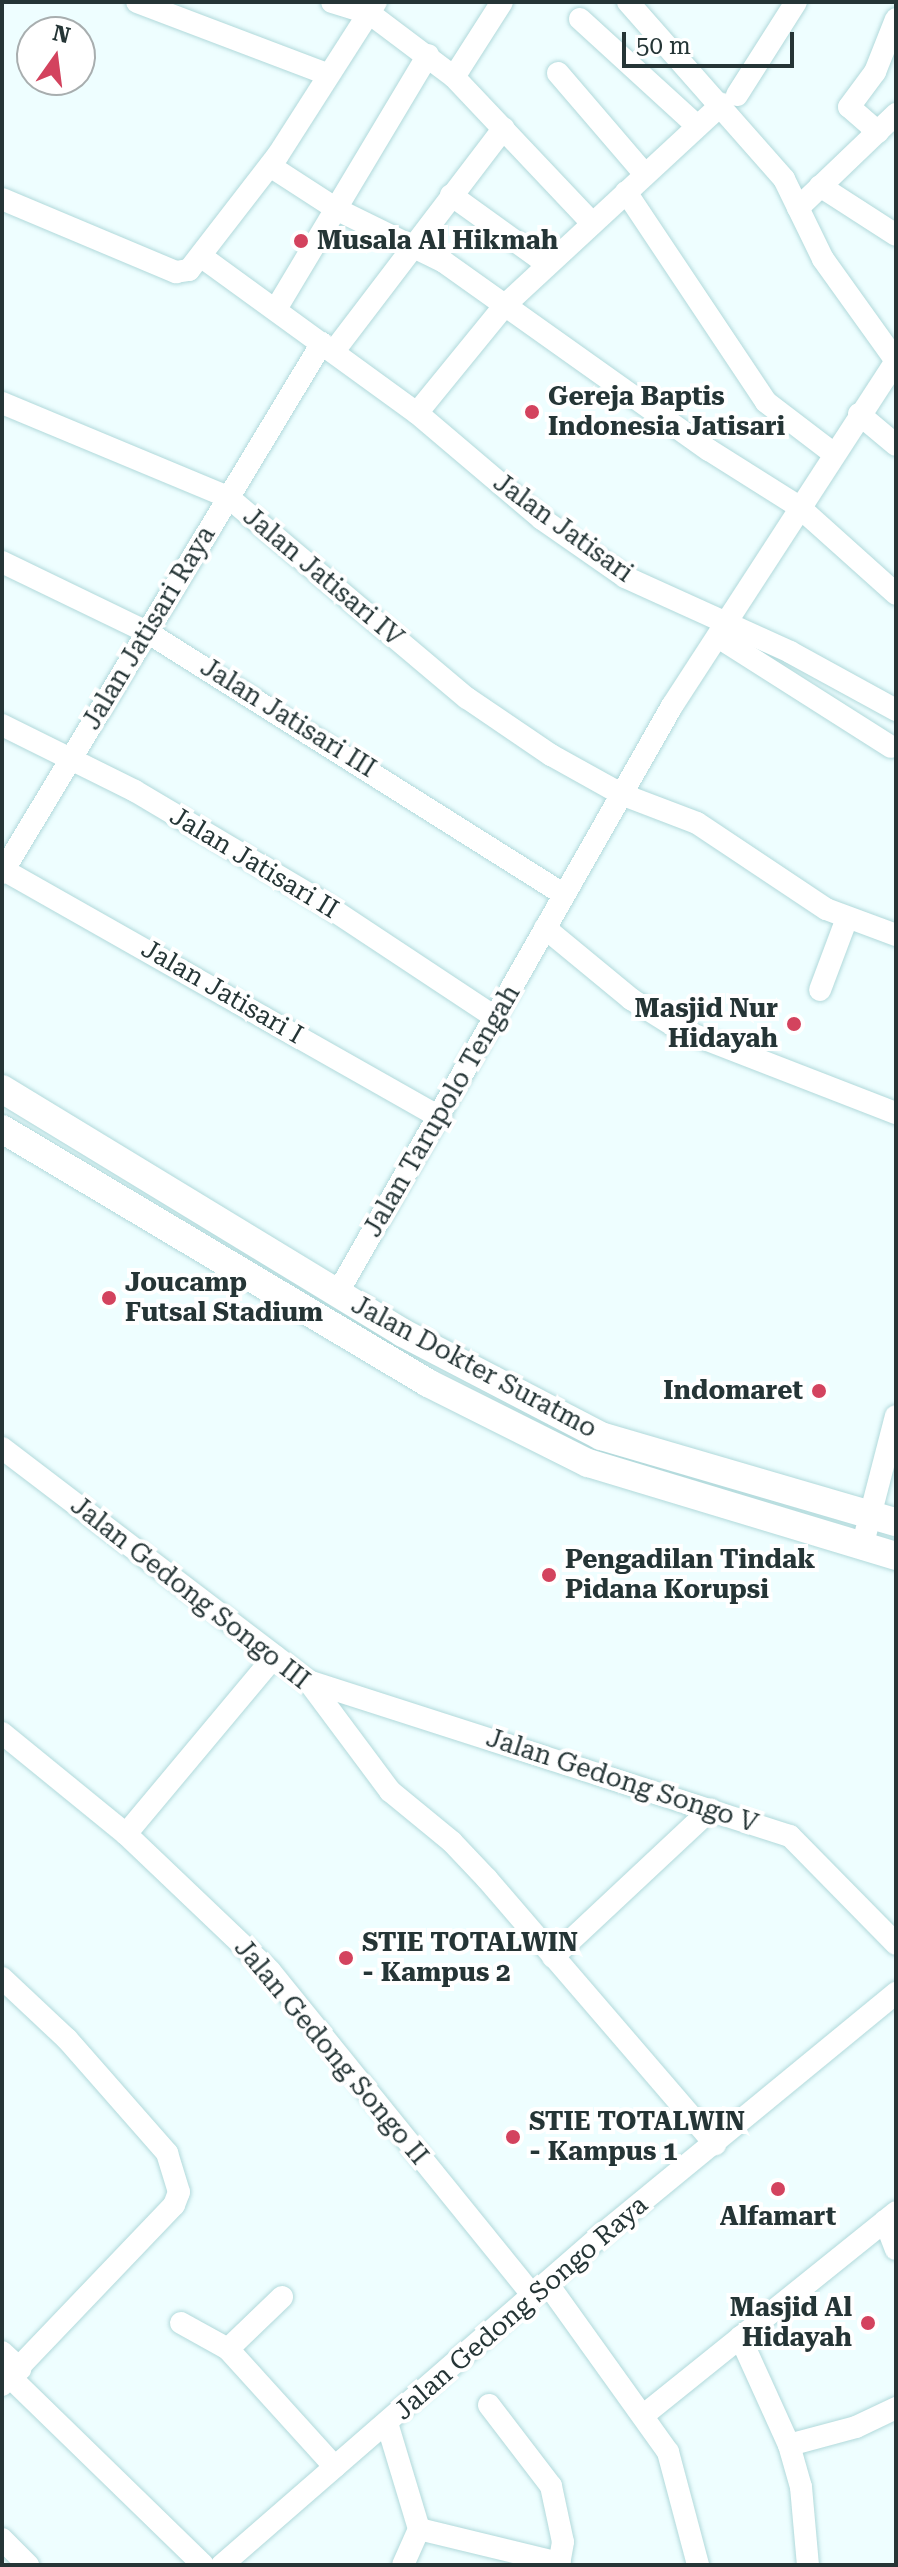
<!DOCTYPE html>
<style>
body{margin:0}
#map{position:relative;width:898px;height:2567px;overflow:hidden;background:#eefeff;font-family:"Roboto Serif",serif}
div>[style]{position:absolute}
[style*='--x']{left:calc(var(--x)*1px);top:calc(var(--y)*1px);width:calc(var(--w)*1px);rotate:calc(var(--a)*1deg)}
.roads{filter:drop-shadow(0 0 2px #b1d9db) drop-shadow(0 0 2px #b1d9db)}
.minor>*{height:22px;margin:-11px;padding:0 11px;transform-origin:11px;border-radius:11px;background:#fff}
.tertiary>*{height:28px;margin:-14px;padding:0 14px;transform-origin:14px;border-radius:14px;background:#fff}
.dots>*{width:22px;height:22px;translate:-50% -50%;box-sizing:border-box;border:4px solid #fff;border-radius:50%}
span{translate:-50% -50%;white-space:nowrap;text-align:center;line-height:1.15;-webkit-text-stroke:8px #fff;paint-order:stroke}
.poi-label{font-size:26px;color:#253536;font-weight:700}
.left{translate:0 -50%;text-align:left}
.right{translate:-100% -50%;text-align:right}
.street-label{font-size:26px;color:#253536}
.frame{position:absolute;inset:0;border:4px solid #253536;pointer-events:none}
.north{position:absolute;left:16px;top:16px;width:80px;height:80px;box-sizing:border-box;background:#fff;border:2px solid #a8aeaf;border-radius:50%;rotate:14deg;font-size:22px;font-weight:700;line-height:32px;text-align:center;color:#253536}
.north::after{content:'';display:block;margin:auto;width:28px;height:36px;background:#d3435e;clip-path:polygon(50% 0,100% 100%,50% 72%,0 100%)}
.scale{position:absolute;left:622px;top:32px;width:172px;height:36px;box-sizing:border-box;border:4px solid #253536;border-top:0;padding-left:10px;font-size:24px;line-height:28px;white-space:nowrap;color:#253536;-webkit-text-stroke:6px #fff;paint-order:stroke}
</style>
<div id="map">
<div class="roads">
<div class="minor">
<i style="--x:137;--y:2;--w:203;--a:20.8"></i>
<i style="--x:332;--y:2;--w:39;--a:17"></i>
<i style="--x:369;--y:13;--w:106;--a:37"></i>
<i style="--x:454;--y:77;--w:199;--a:46.6"></i>
<i style="--x:628;--y:2;--w:236;--a:48.6"></i>
<i style="--x:784;--y:179;--w:89;--a:64"></i>
<i style="--x:823;--y:259;--w:125;--a:54.4"></i>
<i style="--x:580;--y:19;--w:157;--a:42.4"></i>
<i style="--x:558;--y:73;--w:130;--a:49.4"></i>
<i style="--x:454;--y:77;--w:89;--a:-57.4"></i>
<i style="--x:737;--y:95;--w:110;--a:-57.6"></i>
<i style="--x:878;--y:132;--w:38;--a:-139"></i>
<i style="--x:849;--y:107;--w:44;--a:-53.4"></i>
<i style="--x:875;--y:72;--w:57;--a:-68.4"></i>
<i style="--x:270;--y:166;--w:81;--a:32.9"></i>
<i style="--x:338;--y:210;--w:118;--a:26.1"></i>
<i style="--x:444;--y:262;--w:325;--a:35.4"></i>
<i style="--x:709;--y:450;--w:105;--a:32.2"></i>
<i style="--x:798;--y:506;--w:132;--a:41.9"></i>
<i style="--x:820;--y:186;--w:90;--a:32.8"></i>
<i style="--x:626;--y:192;--w:252;--a:56.3"></i>
<i style="--x:766;--y:402;--w:84;--a:37.3"></i>
<i style="--x:451;--y:195;--w:118;--a:35.7"></i>
<i style="--x:2;--y:199;--w:189;--a:22.8"></i>
<i style="--x:176;--y:272;--w:13;--a:-9"></i>
<i style="--x:189;--y:270;--w:145;--a:-52.3"></i>
<i style="--x:278;--y:155;--w:182;--a:-57.4"></i>
<i style="--x:798;--y:208;--w:136;--a:-43.8"></i>
<i style="--x:202;--y:257;--w:266;--a:36"></i>
<i style="--x:417;--y:413;--w:164;--a:40.3"></i>
<i style="--x:542;--y:519;--w:101;--a:34.9"></i>
<i style="--x:625;--y:577;--w:181;--a:24.4"></i>
<i style="--x:790;--y:652;--w:121;--a:28.7"></i>
<i style="--x:276;--y:309;--w:296;--a:-59.1"></i>
<i style="--x:334;--y:351;--w:280;--a:-52.7"></i>
<i style="--x:2;--y:403;--w:245;--a:22.6"></i>
<i style="--x:228;--y:497;--w:312;--a:40.1"></i>
<i style="--x:467;--y:698;--w:102;--a:34.2"></i>
<i style="--x:551;--y:755;--w:80;--a:29.1"></i>
<i style="--x:621;--y:794;--w:81;--a:20.9"></i>
<i style="--x:697;--y:823;--w:155;--a:33.7"></i>
<i style="--x:826;--y:909;--w:75;--a:20.4"></i>
<i style="--x:417;--y:413;--w:139;--a:-50.8"></i>
<i style="--x:505;--y:305;--w:296;--a:-42.8"></i>
<i style="--x:859;--y:414;--w:48;--a:40"></i>
<i style="--x:2;--y:562;--w:161;--a:25.8"></i>
<i style="--x:147;--y:632;--w:492;--a:32.2"></i>
<i style="--x:718;--y:637;--w:205;--a:32.4"></i>
<i style="--x:2;--y:725;--w:148;--a:26.4"></i>
<i style="--x:135;--y:791;--w:206;--a:30.7"></i>
<i style="--x:312;--y:896;--w:221;--a:33.5"></i>
<i style="--x:2;--y:869;--w:505;--a:29.56"></i>
<i style="--x:2;--y:873;--w:619;--a:-58.88"></i>
<i style="--x:545;--y:928;--w:112;--a:39.5"></i>
<i style="--x:631;--y:999;--w:57;--a:32"></i>
<i style="--x:679;--y:1029;--w:233;--a:21.2"></i>
<i style="--x:820;--y:990;--w:77;--a:-69.4"></i>
<i style="--x:337;--y:1294;--w:677;--a:-60.33"></i>
<i style="--x:672;--y:706;--w:411;--a:-57"></i>
<i style="--x:2;--y:1448;--w:385;--a:37.3"></i>
<i style="--x:308;--y:1681;--w:137;--a:53.3"></i>
<i style="--x:390;--y:1791;--w:80;--a:39.4"></i>
<i style="--x:452;--y:1842;--w:51;--a:46.6"></i>
<i style="--x:487;--y:1879;--w:350;--a:49.3"></i>
<i style="--x:862;--y:1547;--w:135;--a:-75.5"></i>
<i style="--x:308;--y:1681;--w:506;--a:17.83"></i>
<i style="--x:790;--y:1836;--w:151;--a:45.5"></i>
<i style="--x:2;--y:1733;--w:160;--a:39.2"></i>
<i style="--x:126;--y:1834;--w:199;--a:43.6"></i>
<i style="--x:270;--y:1971;--w:417;--a:51"></i>
<i style="--x:126;--y:1834;--w:232;--a:-50.1"></i>
<i style="--x:553;--y:1957;--w:216;--a:-43.1"></i>
<i style="--x:2;--y:1978;--w:89;--a:43.2"></i>
<i style="--x:67;--y:2039;--w:152;--a:48.7"></i>
<i style="--x:167;--y:2153;--w:41;--a:72.9"></i>
<i style="--x:179;--y:2192;--w:14;--a:111"></i>
<i style="--x:174;--y:2205;--w:249;--a:133.7"></i>
<i style="--x:885;--y:2221;--w:30;--a:69"></i>
<i style="--x:547;--y:2283;--w:208;--a:54.4"></i>
<i style="--x:668;--y:2452;--w:117;--a:75.1"></i>
<i style="--x:181;--y:2323;--w:54;--a:29"></i>
<i style="--x:228;--y:2349;--w:159;--a:47.8"></i>
<i style="--x:740;--y:2337;--w:119;--a:65.6"></i>
<i style="--x:789;--y:2445;--w:44;--a:74.1"></i>
<i style="--x:801;--y:2487;--w:78;--a:84.9"></i>
<i style="--x:228;--y:2349;--w:75;--a:-43.9"></i>
<i style="--x:2;--y:2352;--w:25;--a:43"></i>
<i style="--x:10;--y:2377;--w:269;--a:44.2"></i>
<i style="--x:489;--y:2405;--w:102;--a:52.6"></i>
<i style="--x:551;--y:2486;--w:57;--a:77.9"></i>
<i style="--x:563;--y:2542;--w:23;--a:100"></i>
<i style="--x:645;--y:2414;--w:322;--a:-38.8"></i>
<i style="--x:387;--y:2423;--w:111;--a:73.2"></i>
<i style="--x:419;--y:2529;--w:145;--a:13.6"></i>
<i style="--x:789;--y:2445;--w:69;--a:-15"></i>
<i style="--x:856;--y:2427;--w:44;--a:-25.4"></i>
<i style="--x:2;--y:2539;--w:37;--a:45"></i>
<i style="--x:222;--y:2565;--w:508;--a:-41.01"></i>
<i style="--x:605;--y:2232;--w:377;--a:-39.4"></i>
<i style="--x:403;--y:2565;--w:39;--a:-66"></i>
</div>
<div class="tertiary">
<i style="--x:2;--y:1089;--w:469;--a:31.3"></i>
<i style="--x:403;--y:1333;--w:223;--a:27.5"></i>
<i style="--x:601;--y:1436;--w:307;--a:16.3"></i>
<i style="--x:2;--y:1129;--w:496;--a:30.8"></i>
<i style="--x:428;--y:1383;--w:179;--a:26.6"></i>
<i style="--x:588;--y:1463;--w:322;--a:16.8"></i>
</div>
</div>
<div class="dots">
<i style="left:301px;top:241px;background:#d3435e"></i>
<i style="left:532px;top:412px;background:#d3435e"></i>
<i style="left:794px;top:1024px;background:#d3435e"></i>
<i style="left:109px;top:1298px;background:#d3435e"></i>
<i style="left:819px;top:1391px;background:#d3435e"></i>
<i style="left:549px;top:1575px;background:#d3435e"></i>
<i style="left:346px;top:1958px;background:#d3435e"></i>
<i style="left:513px;top:2137px;background:#d3435e"></i>
<i style="left:778px;top:2189px;background:#d3435e"></i>
<i style="left:868px;top:2323px;background:#d3435e"></i>
</div>
<div class="poi-label">
<span class="left" style="left:317px;top:241px">Musala Al Hikmah</span>
<span class="left" style="left:548px;top:412px">Gereja Baptis<br>Indonesia Jatisari</span>
<span class="right" style="left:778px;top:1024px">Masjid Nur<br>Hidayah</span>
<span class="left" style="left:125px;top:1298px">Joucamp<br>Futsal Stadium</span>
<span class="right" style="left:803px;top:1391px">Indomaret</span>
<span class="left" style="left:565px;top:1575px">Pengadilan Tindak<br>Pidana Korupsi</span>
<span class="left" style="left:362px;top:1958px">STIE TOTALWIN<br>- Kampus 2</span>
<span class="left" style="left:529px;top:2137px">STIE TOTALWIN<br>- Kampus 1</span>
<span style="left:778px;top:2217px">Alfamart</span>
<span class="right" style="left:852px;top:2323px">Masjid Al<br>Hidayah</span>
</div>
<div class="street-label">
<span style="left:563px;top:528px;rotate:36deg">Jalan Jatisari</span>
<span style="left:323px;top:577px;rotate:40deg">Jalan Jatisari IV</span>
<span style="left:149px;top:628px;rotate:-59deg">Jalan Jatisari Raya</span>
<span style="left:288px;top:718px;rotate:32deg">Jalan Jatisari III</span>
<span style="left:254px;top:863px;rotate:31deg">Jalan Jatisari II</span>
<span style="left:222px;top:992px;rotate:30deg">Jalan Jatisari I</span>
<span style="left:442px;top:1111px;rotate:-60deg">Jalan Tarupolo Tengah</span>
<span style="left:474px;top:1367px;rotate:28deg">Jalan Dokter Suratmo</span>
<span style="left:190px;top:1593px;rotate:38deg">Jalan Gedong Songo III</span>
<span style="left:622px;top:1781px;rotate:18deg">Jalan Gedong Songo V</span>
<span style="left:331px;top:2052px;rotate:50deg">Jalan Gedong Songo II</span>
<span style="left:521px;top:2308px;rotate:-41deg">Jalan Gedong Songo Raya</span>
</div>
<div class="frame"></div>
<div class="north">N</div>
<div class="scale">50 m</div>
</div>
